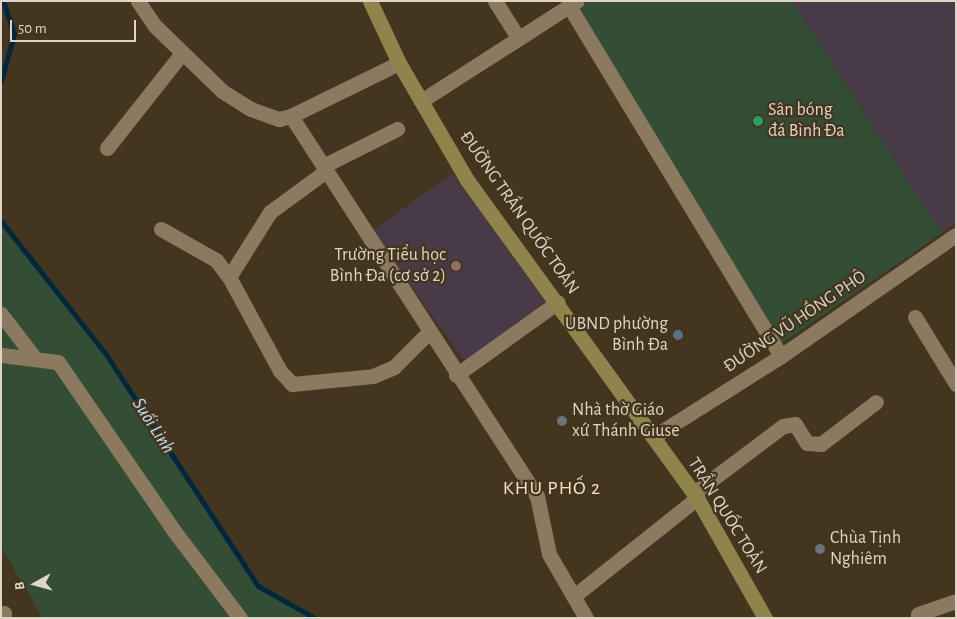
<!DOCTYPE html>
<meta charset="utf-8">
<style>
body{margin:0}
#map{position:relative;width:957px;height:619px;overflow:hidden;background:#44351e;font-family:"Alegreya Sans",sans-serif}
div>[style]{position:absolute}
[style*='--x']{left:calc(var(--x)*1px);top:calc(var(--y)*1px);width:calc(var(--w)*1px);rotate:calc(var(--a)*1deg)}
.education>*{inset:0;background:#493a47;transform-origin:0 0}
.green>*{inset:0;background:#344e35}
.stream>*{height:5px;margin:-2.5px;padding:0 2.5px;transform-origin:2.5px;border-radius:2.5px;background:#00283d}
.minor>*{height:15px;margin:-7.5px;padding:0 7.5px;transform-origin:7.5px;border-radius:7.5px;background:#8b7960}
.major>*{height:15px;margin:-7.5px;padding:0 7.5px;transform-origin:7.5px;border-radius:7.5px;background:#90844d}
.dots>*{width:14px;height:14px;translate:-50% -50%;box-sizing:border-box;border:2px solid #44351e;border-radius:50%}
span{translate:-50% -50%;white-space:nowrap;text-align:center;line-height:1.15;-webkit-text-stroke:4.5px #44351e;paint-order:stroke}
.poi-label{font-size:18px;color:#ded5c7}
.left{translate:0 -50%;text-align:left}
.right{translate:-100% -50%;text-align:right}
.street-label{font-size:18px;color:#ded5c7}
.water-label{font-size:19px;color:#c4e1f5;font-style:italic}
.quarter-label{font-size:20px;color:#f4e0c5;letter-spacing:1px}
.frame{position:absolute;inset:0;border:2px solid #ded5c7;pointer-events:none}
.north{position:absolute;left:10px;top:559px;width:50px;height:50px;-webkit-text-stroke:4px #44351e;paint-order:stroke;rotate:263deg;font-size:14px;font-weight:700;line-height:20px;text-align:center;color:#ded5c7}
.north::after{content:'';display:block;margin:auto;width:18px;height:22px;background:#ded5c7;clip-path:polygon(50% 0,100% 100%,50% 72%,0 100%)}
.scale{position:absolute;left:10px;top:20px;width:126px;height:22px;box-sizing:border-box;border:2px solid #ded5c7;border-top:0;padding-left:6px;font-size:15px;line-height:18px;white-space:nowrap;color:#ded5c7;-webkit-text-stroke:4px #44351e;paint-order:stroke}
</style>
<div id="map">
<div class="education">
<i style="clip-path:polygon(792px 1px,956px 1px,956px 223px,942px 233px)"></i>
<i style="left:452px;top:173px;width:160px;height:100px;rotate:54deg"></i>
</div>
<div class="green">
<i style="clip-path:polygon(590px 1px,792px 1px,942px 233px,782px 343px,577px 9px)"></i>
<i style="clip-path:polygon(1px 221px,105px 353px,258px 586px,315px 618px,43px 618px,1px 547px)"></i>
</div>
<div class="stream">
<i style="--x:1;--y:81;--w:49;--a:-74.5"></i>
<i style="--x:14;--y:34;--w:35;--a:-108"></i>
<i style="--x:1;--y:221;--w:168;--a:51.8"></i>
<i style="--x:105;--y:353;--w:279;--a:56.7"></i>
<i style="--x:258;--y:586;--w:65;--a:29.3"></i>
</div>
<div class="minor">
<i style="--x:138;--y:1;--w:30;--a:56"></i>
<i style="--x:155;--y:26;--w:93;--a:44.1"></i>
<i style="--x:222;--y:91;--w:34;--a:32"></i>
<i style="--x:251;--y:109;--w:30;--a:20"></i>
<i style="--x:279;--y:119;--w:12;--a:-14"></i>
<i style="--x:495;--y:1;--w:41;--a:57.8"></i>
<i style="--x:569;--y:6;--w:409;--a:58.8"></i>
<i style="--x:399;--y:63;--w:120;--a:153.9"></i>
<i style="--x:291;--y:116;--w:453;--a:57.1"></i>
<i style="--x:537;--y:496;--w:59;--a:78.3"></i>
<i style="--x:549;--y:554;--w:74;--a:60"></i>
<i style="--x:421;--y:101;--w:185;--a:-32.7"></i>
<i style="--x:107;--y:148;--w:121;--a:-51.7"></i>
<i style="--x:323;--y:166;--w:83;--a:-26.6"></i>
<i style="--x:326;--y:171;--w:69;--a:143.8"></i>
<i style="--x:270;--y:212;--w:77;--a:122.2"></i>
<i style="--x:229;--y:277;--w:107;--a:61.5"></i>
<i style="--x:280;--y:371;--w:18;--a:47"></i>
<i style="--x:292;--y:384;--w:81;--a:-5.6"></i>
<i style="--x:373;--y:376;--w:23;--a:-23"></i>
<i style="--x:394;--y:367;--w:48;--a:-45"></i>
<i style="--x:161;--y:229;--w:63;--a:29.4"></i>
<i style="--x:216;--y:260;--w:21;--a:53"></i>
<i style="--x:1;--y:314;--w:54;--a:52.5"></i>
<i style="--x:915;--y:317;--w:79;--a:58.5"></i>
<i style="--x:1;--y:355;--w:57;--a:7"></i>
<i style="--x:58;--y:362;--w:205;--a:55.5"></i>
<i style="--x:174;--y:531;--w:109;--a:52.8"></i>
<i style="--x:456;--y:375;--w:125;--a:-35.6"></i>
<i style="--x:653;--y:437;--w:151;--a:-32.3"></i>
<i style="--x:781;--y:356;--w:213;--a:-34.7"></i>
<i style="--x:694;--y:493;--w:111;--a:-37"></i>
<i style="--x:783;--y:426;--w:12;--a:-9"></i>
<i style="--x:795;--y:424;--w:22;--a:58"></i>
<i style="--x:807;--y:443;--w:14;--a:4"></i>
<i style="--x:821;--y:444;--w:69;--a:-37.4"></i>
<i style="--x:574;--y:596;--w:157;--a:-38.5"></i>
<i style="--x:4;--y:618;--w:5;--a:-90"></i>
<i style="--x:920;--y:618;--w:4;--a:-117"></i>
<i style="--x:918;--y:614;--w:40;--a:-18.9"></i>
</div>
<div class="major">
<i style="--x:370;--y:1;--w:68;--a:64.9"></i>
<i style="--x:399;--y:63;--w:135;--a:59.8"></i>
<i style="--x:467;--y:180;--w:392;--a:54.1"></i>
<i style="--x:697;--y:498;--w:138;--a:60.5"></i>
</div>
<div class="dots">
<i style="left:758px;top:121px;background:#2e9e5b"></i>
<i style="left:456px;top:266px;background:#8d6e63"></i>
<i style="left:678px;top:335px;background:#5c6f8a"></i>
<i style="left:562px;top:421px;background:#6b7280"></i>
<i style="left:820px;top:549px;background:#6b7280"></i>
</div>
<div class="poi-label">
<span class="left" style="left:768px;top:121px">Sân bóng<br>đá Bình Đa</span>
<span class="right" style="left:446px;top:266px">Trường Tiểu học<br>Bình Đa (cơ sở 2)</span>
<span class="right" style="left:668px;top:335px">UBND phường<br>Bình Đa</span>
<span class="left" style="left:572px;top:421px">Nhà thờ Giáo<br>xứ Thánh Giuse</span>
<span class="left" style="left:830px;top:549px">Chùa Tịnh<br>Nghiêm</span>
</div>
<div class="street-label">
<span style="left:519px;top:213px;rotate:55deg">ĐƯỜNG TRẦN QUỐC TOẢN</span>
<span style="left:795px;top:322px;rotate:-34deg">ĐƯỜNG VŨ HỒNG PHÔ</span>
<span style="left:727px;top:516px;rotate:58deg">TRẦN QUỐC TOẢN</span>
</div>
<div class="water-label">
<span style="left:153px;top:426px;rotate:57deg">Suối Linh</span>
</div>
<div class="quarter-label">
<span style="left:552px;top:488px">KHU PHỐ 2</span>
</div>
<div class="frame"></div>
<div class="north">B</div>
<div class="scale">50 m</div>
</div>
